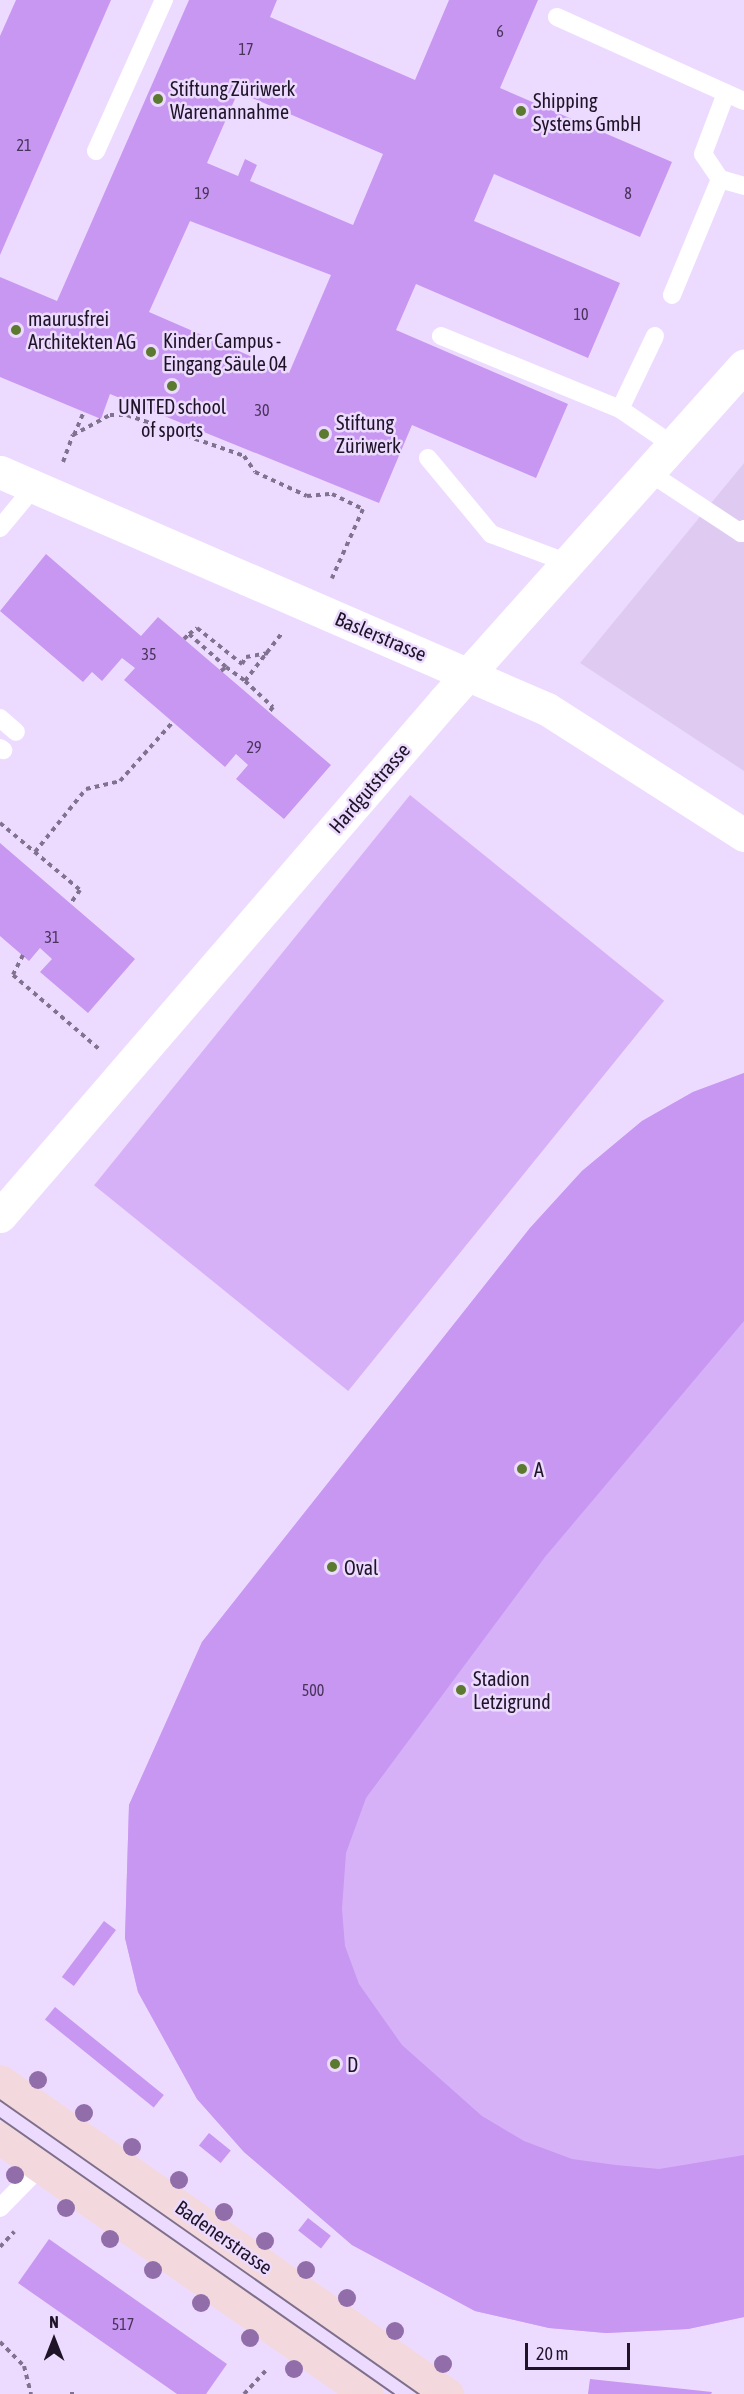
<!DOCTYPE html>
<meta charset="utf-8">
<style>
body{margin:0}
#map{position:relative;width:744px;height:2394px;overflow:hidden;background:#eddbff;font-family:"Asap Condensed",sans-serif}
div>[style]{position:absolute}
[style*='--x']{left:calc(var(--x)*1px);top:calc(var(--y)*1px);width:calc(var(--w)*1px);rotate:calc(var(--a)*1deg)}
.built>*{inset:0;background:#dfcbf2}
.green>*{inset:0;background:#d7b1f8;transform-origin:0 0}
.building>*{inset:0;background:#c897f1;transform-origin:0 0}
.path>*{height:4px;margin-top:-2px;transform-origin:0;background:repeating-linear-gradient(90deg,#81738f 0 4.5px,transparent 0 9px)}
.lane>*{height:18px;margin:-9px;padding:0 9px;transform-origin:9px;border-radius:9px;background:#fff}
.street>*{height:33px;margin:-16.5px;padding:0 16.5px;transform-origin:16.5px;border-radius:16.5px;background:#fff}
.secondary>*{height:33px;margin:-16.5px;padding:0 16.5px;transform-origin:16.5px;border-radius:16.5px;background:#f3d9de}
.tram>*{height:1.5px;margin:-0.75px;padding:0 0.75px;transform-origin:0.75px;border-radius:0.75px;background:#7e708c}
.trees>*{width:18px;height:18px;margin:-9px;border-radius:50%;background:#916ea9}
.dots>*{width:16px;height:16px;translate:-50% -50%;box-sizing:border-box;border:3px solid #eddbff;border-radius:50%}
span{translate:-50% -50%;white-space:nowrap;text-align:center;line-height:1.15;-webkit-text-stroke:5px #eddbff;paint-order:stroke}
.number-label{font-size:16px;color:#48345a}
.number-label span{-webkit-text-stroke-width:0}
.poi-label{font-size:20px;color:#1e1327}
.left{translate:0 -50%;text-align:left}
.street-label{font-size:20px;color:#1e1327}
.north{position:absolute;left:24px;top:2310px;width:60px;height:60px;-webkit-text-stroke:4px #eddbff;paint-order:stroke;rotate:0deg;font-size:16px;font-weight:700;line-height:24px;text-align:center;color:#1e1327}
.north::after{content:'';display:block;margin:auto;width:21px;height:27px;background:#1e1327;clip-path:polygon(50% 0,100% 100%,50% 72%,0 100%)}
.scale{position:absolute;left:525px;top:2343px;width:105px;height:27px;box-sizing:border-box;border:3px solid #1e1327;border-top:0;padding-left:8px;font-size:18px;line-height:21px;white-space:nowrap;color:#1e1327;-webkit-text-stroke:4px #eddbff;paint-order:stroke}
</style>
<div id="map">
<div class="built">
<i style="clip-path:polygon(744px 463px,744px 771px,580px 663px)"></i>
</div>
<div class="green">
<i style="left:410px;top:795px;width:327px;height:502px;rotate:39deg"></i>
<i style="clip-path:polygon(744px 1073px,744px 2317px,688px 2329px,606px 2333px,549px 2328px,475px 2311px,352px 2245px,244px 2152px,197px 2099px,138px 1992px,125px 1938px,129px 1805px,202px 1642px,530px 1228px,582px 1171px,642px 1121px,693px 1092px)"></i>
</div>
<div class="building">
<i style="clip-path:polygon(16px 0,111px 0,0 255px,0 36px)"></i>
<i style="clip-path:polygon(evenodd,189px 0,277px 0,270px 17px,415px 80px,449px 0,538px 0,500px 88px,672px 162px,640px 237px,494px 174px,474px 221px,620px 283px,588px 358px,416px 284px,396px 330px,568px 404px,536px 478px,412px 425px,379px 503px,110px 394px,101px 419px,0 377px,0 277px,57px 301px,189px 0,238px 92px,383px 154px,353px 225px,250px 181px,257px 165px,245px 159px,238px 176px,207px 163px,238px 92px,189px 0,190px 221px,331px 275px,289px 373px,149px 312px,190px 221px)"></i>
<i style="clip-path:polygon(46px 554px,141px 636px,158px 617px,331px 765px,284px 819px,236px 779px,248px 765px,236px 754px,225px 767px,124px 680px,135px 668px,122px 658px,102px 681px,92px 672px,83px 682px,0 611px)"></i>
<i style="clip-path:polygon(0 843px,135px 959px,88px 1013px,40px 972px,52px 959px,40px 948px,29px 961px,0 936px)"></i>
<i style="clip-path:polygon(744px 1073px,744px 1321px,545px 1557px,366px 1798px,346px 1853px,342px 1909px,345px 1946px,359px 1984px,402px 2045px,482px 2116px,524px 2141px,572px 2159px,616px 2165px,659px 2169px,744px 2155px,744px 2317px,688px 2329px,606px 2333px,549px 2328px,475px 2311px,352px 2245px,244px 2152px,197px 2099px,138px 1992px,125px 1938px,129px 1805px,202px 1642px,530px 1228px,582px 1171px,642px 1121px,693px 1092px)"></i>
<i style="left:104px;top:1921px;width:15px;height:70px;rotate:37deg"></i>
<i style="left:55px;top:2007px;width:140px;height:16px;rotate:39deg"></i>
<i style="left:209px;top:2133px;width:28px;height:16px;rotate:39deg"></i>
<i style="left:308px;top:2218px;width:29px;height:16px;rotate:38deg"></i>
<i style="clip-path:polygon(49px 2239px,227px 2364px,206px 2394px,177px 2394px,18px 2283px)"></i>
<i style="clip-path:polygon(590px 2379px,712px 2392px,711px 2394px,588px 2394px)"></i>
</div>
<div class="path">
<i style="--x:74;--y:435;--w:25;--a:-67"></i>
<i style="--x:63;--y:462;--w:29;--a:-70"></i>
<i style="--x:73;--y:435;--w:42;--a:-28.4"></i>
<i style="--x:110;--y:415;--w:17;--a:0"></i>
<i style="--x:127;--y:415;--w:124;--a:19.3"></i>
<i style="--x:244;--y:456;--w:19;--a:55"></i>
<i style="--x:255;--y:472;--w:57;--a:24.8"></i>
<i style="--x:307;--y:496;--w:25;--a:-5"></i>
<i style="--x:332;--y:494;--w:34;--a:26"></i>
<i style="--x:363;--y:509;--w:76;--a:114.2"></i>
<i style="--x:184;--y:639;--w:7;--a:-45"></i>
<i style="--x:226;--y:667;--w:50;--a:-138.3"></i>
<i style="--x:189;--y:634;--w:10;--a:-37"></i>
<i style="--x:197;--y:628;--w:58;--a:38.7"></i>
<i style="--x:242;--y:664;--w:8;--a:-60"></i>
<i style="--x:246;--y:657;--w:23;--a:-10"></i>
<i style="--x:221;--y:671;--w:6;--a:-39"></i>
<i style="--x:226;--y:667;--w:24;--a:36"></i>
<i style="--x:245;--y:681;--w:61;--a:-52.4"></i>
<i style="--x:245;--y:681;--w:38;--a:43"></i>
<i style="--x:273;--y:707;--w:6;--a:129"></i>
<i style="--x:0;--y:823;--w:104;--a:39.9"></i>
<i style="--x:80;--y:890;--w:16;--a:125"></i>
<i style="--x:35;--y:852;--w:81;--a:-51"></i>
<i style="--x:86;--y:789;--w:35;--a:-13"></i>
<i style="--x:120;--y:781;--w:79;--a:-48.1"></i>
<i style="--x:23;--y:955;--w:22;--a:117"></i>
<i style="--x:13;--y:975;--w:113;--a:40.7"></i>
<i style="--x:0;--y:2247;--w:21;--a:-47"></i>
<i style="--x:0;--y:2342;--w:34;--a:45"></i>
<i style="--x:24;--y:2366;--w:29;--a:76"></i>
<i style="--x:70;--y:2394;--w:9;--a:0"></i>
<i style="--x:244;--y:2394;--w:33;--a:-47"></i>
</div>
<div class="lane">
<i style="--x:557;--y:17;--w:205;--a:24.2"></i>
<i style="--x:96;--y:151;--w:166;--a:-65.8"></i>
<i style="--x:720;--y:179;--w:30;--a:-124"></i>
<i style="--x:703;--y:154;--w:65;--a:-69.3"></i>
<i style="--x:672;--y:295;--w:126;--a:-67.5"></i>
<i style="--x:720;--y:179;--w:25;--a:16"></i>
<i style="--x:441;--y:336;--w:193;--a:22.2"></i>
<i style="--x:655;--y:336;--w:81;--a:115.6"></i>
<i style="--x:620;--y:409;--w:65;--a:34.4"></i>
<i style="--x:428;--y:458;--w:99;--a:50.3"></i>
<i style="--x:491;--y:534;--w:85;--a:20.6"></i>
<i style="--x:650;--y:473;--w:109;--a:33.4"></i>
<i style="--x:741;--y:533;--w:5;--a:-53"></i>
<i style="--x:0;--y:528;--w:53;--a:-50.3"></i>
<i style="--x:0;--y:718;--w:21;--a:41"></i>
<i style="--x:0;--y:748;--w:4;--a:34"></i>
<i style="--x:0;--y:2208;--w:57;--a:-45.7"></i>
</div>
<div class="street">
<i style="--x:0;--y:472;--w:596;--a:23.43"></i>
<i style="--x:547;--y:709;--w:234;--a:32.6"></i>
<i style="--x:0;--y:1216;--w:680;--a:-49.23"></i>
<i style="--x:444;--y:701;--w:450;--a:-48.2"></i>
</div>
<div class="secondary">
<i style="--x:0;--y:2081;--w:546;--a:35"></i>
<i style="--x:0;--y:2138;--w:447;--a:34.9"></i>
</div>
<div class="tram">
<i style="--x:0;--y:2100;--w:512;--a:35.06"></i>
<i style="--x:0;--y:2118;--w:481;--a:35"></i>
</div>
<div class="trees">
<i style="left:38px;top:2080px"></i>
<i style="left:84px;top:2113px"></i>
<i style="left:132px;top:2147px"></i>
<i style="left:15px;top:2175px"></i>
<i style="left:179px;top:2180px"></i>
<i style="left:66px;top:2208px"></i>
<i style="left:224px;top:2212px"></i>
<i style="left:110px;top:2239px"></i>
<i style="left:265px;top:2241px"></i>
<i style="left:153px;top:2270px"></i>
<i style="left:306px;top:2270px"></i>
<i style="left:347px;top:2298px"></i>
<i style="left:201px;top:2303px"></i>
<i style="left:395px;top:2331px"></i>
<i style="left:250px;top:2338px"></i>
<i style="left:443px;top:2364px"></i>
<i style="left:294px;top:2369px"></i>
</div>
<div class="dots">
<i style="left:158px;top:99px;background:#5b792f"></i>
<i style="left:521px;top:111px;background:#5b792f"></i>
<i style="left:16px;top:330px;background:#5b792f"></i>
<i style="left:151px;top:352px;background:#5b792f"></i>
<i style="left:172px;top:386px;background:#5b792f"></i>
<i style="left:324px;top:434px;background:#5b792f"></i>
<i style="left:522px;top:1469px;background:#5b792f"></i>
<i style="left:332px;top:1567px;background:#5b792f"></i>
<i style="left:461px;top:1690px;background:#5b792f"></i>
<i style="left:335px;top:2064px;background:#5b792f"></i>
</div>
<div class="number-label">
<span style="left:500px;top:31px">6</span>
<span style="left:246px;top:49px">17</span>
<span style="left:24px;top:145px">21</span>
<span style="left:202px;top:193px">19</span>
<span style="left:628px;top:193px">8</span>
<span style="left:581px;top:314px">10</span>
<span style="left:262px;top:410px">30</span>
<span style="left:149px;top:654px">35</span>
<span style="left:254px;top:747px">29</span>
<span style="left:52px;top:937px">31</span>
<span style="left:313px;top:1690px">500</span>
<span style="left:123px;top:2324px">517</span>
</div>
<div class="poi-label">
<span class="left" style="left:170px;top:100px">Stiftung Züriwerk<br>Warenannahme</span>
<span class="left" style="left:533px;top:112px">Shipping<br>Systems GmbH</span>
<span class="left" style="left:28px;top:330px">maurusfrei<br>Architekten AG</span>
<span class="left" style="left:163px;top:352px">Kinder Campus -<br>Eingang Säule 04</span>
<span style="left:172px;top:418px">UNITED school<br>of sports</span>
<span class="left" style="left:336px;top:434px">Stiftung<br>Züriwerk</span>
<span class="left" style="left:534px;top:1469px">A</span>
<span class="left" style="left:344px;top:1567px">Oval</span>
<span class="left" style="left:473px;top:1690px">Stadion<br>Letzigrund</span>
<span class="left" style="left:347px;top:2064px">D</span>
</div>
<div class="street-label">
<span style="left:381px;top:636px;rotate:23deg">Baslerstrasse</span>
<span style="left:369px;top:788px;rotate:-49deg">Hardgutstrasse</span>
<span style="left:224px;top:2237px;rotate:35deg">Badenerstrasse</span>
</div>
<div class="north">N</div>
<div class="scale">20 m</div>
</div>
